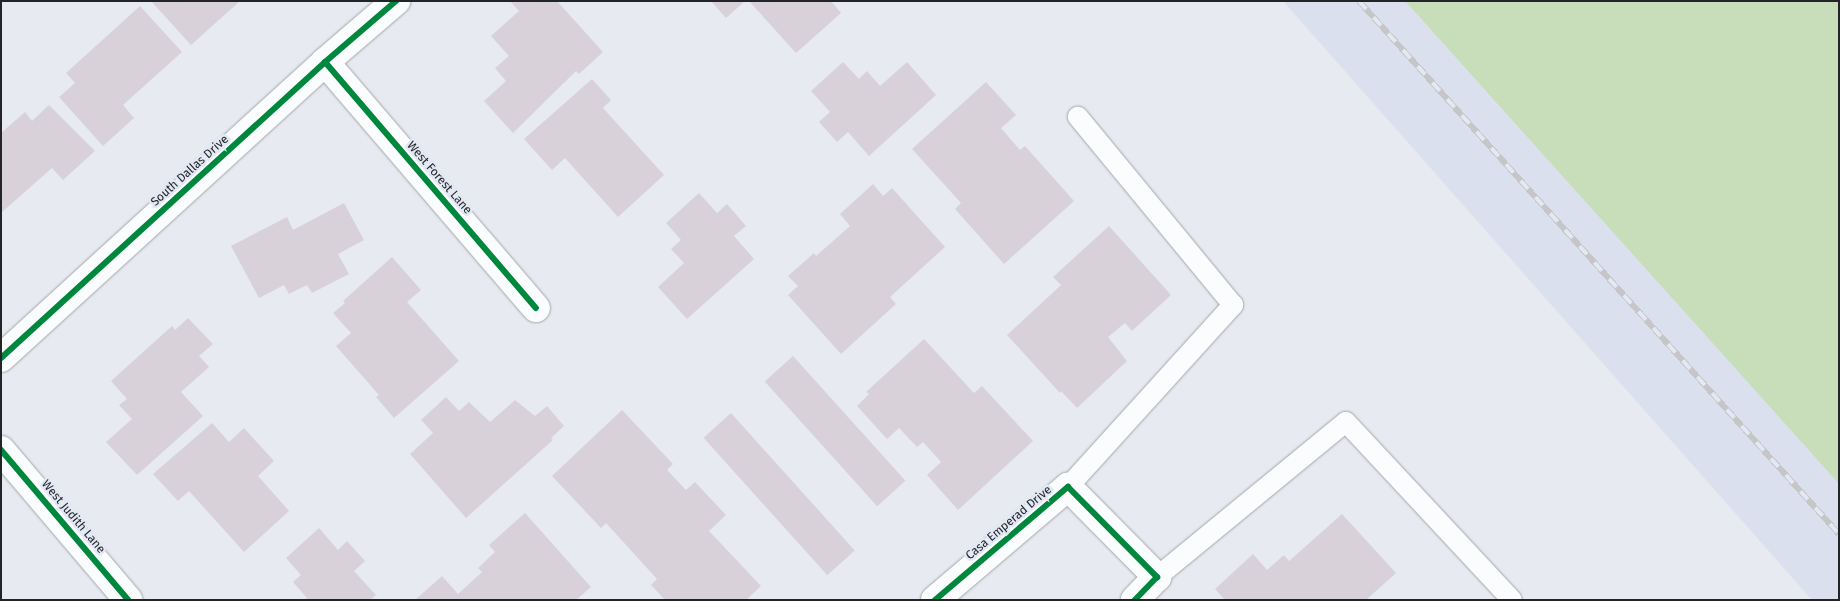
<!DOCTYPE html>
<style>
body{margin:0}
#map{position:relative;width:1840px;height:601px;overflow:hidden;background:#e7eaf0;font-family:"Fira Sans",sans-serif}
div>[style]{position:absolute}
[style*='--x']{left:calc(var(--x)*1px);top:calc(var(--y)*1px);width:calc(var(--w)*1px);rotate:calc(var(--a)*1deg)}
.built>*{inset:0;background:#dae0ed}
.green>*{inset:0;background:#c8debb}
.building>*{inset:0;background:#d9d1da;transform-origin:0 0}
.roads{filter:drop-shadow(0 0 1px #a4a7ab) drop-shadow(0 0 1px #a4a7ab)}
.service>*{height:20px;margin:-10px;padding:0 10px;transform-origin:10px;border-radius:10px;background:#fbfcfd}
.minor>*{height:28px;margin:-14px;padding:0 14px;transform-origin:14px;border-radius:14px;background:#fbfcfd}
.rail>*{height:5.5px;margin-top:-2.75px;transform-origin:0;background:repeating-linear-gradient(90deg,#e3e9f4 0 11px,#c6c6c8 0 22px);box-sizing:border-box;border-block:1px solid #c6c6c8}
.cycleway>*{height:6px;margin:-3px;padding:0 3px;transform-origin:3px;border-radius:3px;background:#00873e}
span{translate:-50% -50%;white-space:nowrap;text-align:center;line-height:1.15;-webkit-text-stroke:5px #e3e9f4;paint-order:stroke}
.street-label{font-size:12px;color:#222428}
.frame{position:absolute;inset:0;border:2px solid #222428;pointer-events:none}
</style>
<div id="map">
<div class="built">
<i style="clip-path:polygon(1283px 1px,1405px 1px,1839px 484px,1839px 600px,1812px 600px)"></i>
</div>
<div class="green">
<i style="clip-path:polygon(1405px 1px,1839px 1px,1839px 484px)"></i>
</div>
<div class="building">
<i style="clip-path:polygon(151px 1px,240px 1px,191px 45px)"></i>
<i style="clip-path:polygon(510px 1px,557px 1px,603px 52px,579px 74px,576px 71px,513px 133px,484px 101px,506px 81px,495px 68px,509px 56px,491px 36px,519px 11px)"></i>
<i style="clip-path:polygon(711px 1px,745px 1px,726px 18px)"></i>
<i style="clip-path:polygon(749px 1px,831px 1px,841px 13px,796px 53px)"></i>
<i style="clip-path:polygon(140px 6px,182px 52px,123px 105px,134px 118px,103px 146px,59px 97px,75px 83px,66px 73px)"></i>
<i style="clip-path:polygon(843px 62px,859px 79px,867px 71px,880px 86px,907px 62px,936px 95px,869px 156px,848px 132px,837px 142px,819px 122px,830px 112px,811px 91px)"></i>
<i style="clip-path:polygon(592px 79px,611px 100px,603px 108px,664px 175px,618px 217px,565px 158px,552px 170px,524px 139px)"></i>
<i style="clip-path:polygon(986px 82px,1016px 115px,1001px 128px,1020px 150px,1025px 146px,1074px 201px,1004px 264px,955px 209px,961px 203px,912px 149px)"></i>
<i style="clip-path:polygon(49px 105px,95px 151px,63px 180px,52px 168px,1px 213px,1px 133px,25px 112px,32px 121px)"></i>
<i style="clip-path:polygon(873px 184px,883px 196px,892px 188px,945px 247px,890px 297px,896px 304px,841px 354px,788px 295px,798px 286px,788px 276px,814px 253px,816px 256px,850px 226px,840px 214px)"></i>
<i style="clip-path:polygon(699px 193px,717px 213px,727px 204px,746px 226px,734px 236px,754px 259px,687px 319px,658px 287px,684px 263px,671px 249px,681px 240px,666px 223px)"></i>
<i style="clip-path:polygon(344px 203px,364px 240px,338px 254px,349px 274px,312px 293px,307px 285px,289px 294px,284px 285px,259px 298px,231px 246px,287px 217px,293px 230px)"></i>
<i style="clip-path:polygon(1109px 226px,1171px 295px,1132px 331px,1125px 323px,1108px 337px,1127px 361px,1077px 408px,1061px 391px,1060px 393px,1007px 335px,1061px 285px,1053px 277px)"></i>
<i style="clip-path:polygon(392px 257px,421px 290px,407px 302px,459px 361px,394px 418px,376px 397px,379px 395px,336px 346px,351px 333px,333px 313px,345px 303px,343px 301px)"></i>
<i style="clip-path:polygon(188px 318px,213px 344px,199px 356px,209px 367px,181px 392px,203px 416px,137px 475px,106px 442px,132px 419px,119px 405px,127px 399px,111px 381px,172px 326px,175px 330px)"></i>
<i style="clip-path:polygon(924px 339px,974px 393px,982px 386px,1033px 441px,958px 510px,927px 475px,941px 462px,923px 442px,917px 447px,899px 428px,887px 439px,857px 406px,869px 394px,866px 392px)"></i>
<i style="left:793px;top:356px;width:168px;height:38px;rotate:48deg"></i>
<i style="clip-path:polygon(446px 397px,459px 411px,469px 402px,490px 422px,515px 400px,535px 416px,547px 406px,564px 426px,551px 438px,553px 440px,466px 518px,410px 454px,433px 433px,421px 420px)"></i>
<i style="clip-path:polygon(622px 410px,673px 464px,667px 470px,686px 490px,695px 482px,726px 515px,709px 531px,761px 586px,746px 600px,665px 600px,651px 585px,657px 579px,606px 523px,601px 528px,552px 476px)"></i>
<i style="left:731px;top:413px;width:185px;height:37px;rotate:48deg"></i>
<i style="clip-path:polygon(212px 423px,229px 442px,244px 428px,274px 461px,258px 476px,289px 511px,244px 552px,189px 491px,178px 501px,153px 474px)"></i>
<i style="clip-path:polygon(525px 513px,591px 587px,576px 600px,415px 600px,442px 576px,458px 594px,482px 572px,478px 568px,495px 552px,489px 545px)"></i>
<i style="clip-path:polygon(1342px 514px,1396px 573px,1366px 600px,1225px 600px,1215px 589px,1253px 554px,1267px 570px,1284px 555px,1289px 561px)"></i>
<i style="clip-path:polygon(319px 528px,338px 550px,347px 541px,365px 561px,354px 571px,376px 595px,370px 600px,305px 600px,307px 598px,293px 582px,301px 575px,286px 558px)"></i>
</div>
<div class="roads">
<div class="service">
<i style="--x:1068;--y:487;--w:246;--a:-47.8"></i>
<i style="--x:1233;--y:305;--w:244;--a:-129.5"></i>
<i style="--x:1157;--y:577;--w:244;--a:-39.4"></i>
<i style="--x:1346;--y:422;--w:243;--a:47"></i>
</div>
<div class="minor">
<i style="--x:325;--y:62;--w:324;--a:49.4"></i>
<i style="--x:1;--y:358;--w:439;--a:-42.4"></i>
<i style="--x:325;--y:62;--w:94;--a:-40.7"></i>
<i style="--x:1;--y:450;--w:197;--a:49.7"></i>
<i style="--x:935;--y:600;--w:175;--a:-40.4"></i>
<i style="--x:1068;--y:487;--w:127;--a:45.3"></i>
<i style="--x:1157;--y:577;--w:32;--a:134"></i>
</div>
</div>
<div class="rail">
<i style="--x:1359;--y:1;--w:717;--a:47.99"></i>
</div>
<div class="cycleway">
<i style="--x:325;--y:62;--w:324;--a:49.4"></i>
<i style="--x:1;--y:358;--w:439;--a:-42.4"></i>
<i style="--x:325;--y:62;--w:94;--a:-40.7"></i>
<i style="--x:1;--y:450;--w:197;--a:49.7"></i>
<i style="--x:935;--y:600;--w:175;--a:-40.4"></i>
<i style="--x:1068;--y:487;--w:127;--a:45.3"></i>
<i style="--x:1157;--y:577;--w:32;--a:134"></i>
</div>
<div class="street-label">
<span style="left:190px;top:171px;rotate:-42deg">South Dallas Drive</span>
<span style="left:439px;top:178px;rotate:49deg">West Forest Lane</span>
<span style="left:73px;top:517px;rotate:50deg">West Judith Lane</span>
<span style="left:1009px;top:523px;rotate:-40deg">Casa Emperad Drive</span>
</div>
<div class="frame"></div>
</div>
